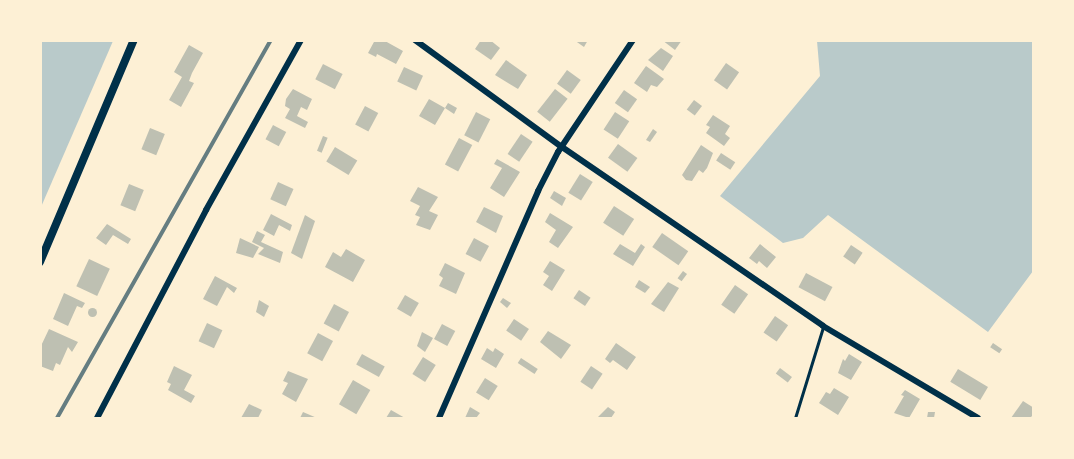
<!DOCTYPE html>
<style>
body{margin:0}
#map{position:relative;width:1074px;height:459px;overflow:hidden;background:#fdf0d5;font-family:Manrope,sans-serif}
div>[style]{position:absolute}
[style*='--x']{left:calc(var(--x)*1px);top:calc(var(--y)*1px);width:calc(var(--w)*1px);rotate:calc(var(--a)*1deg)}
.green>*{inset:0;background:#b9caca}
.building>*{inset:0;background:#bec0b2;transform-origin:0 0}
.round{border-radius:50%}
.service>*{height:3px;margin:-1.5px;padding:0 1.5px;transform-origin:1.5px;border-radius:1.5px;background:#003049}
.minor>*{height:6px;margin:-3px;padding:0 3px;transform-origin:3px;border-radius:3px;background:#003049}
.secondary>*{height:8px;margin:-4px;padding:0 4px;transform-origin:4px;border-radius:4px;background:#003049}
.rail>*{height:4px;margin:-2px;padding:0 2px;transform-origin:2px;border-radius:2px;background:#657d81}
span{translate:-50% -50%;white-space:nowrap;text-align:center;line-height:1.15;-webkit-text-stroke:6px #fdf0d5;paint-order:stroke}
.frame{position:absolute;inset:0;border:42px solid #fdf0d5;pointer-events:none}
</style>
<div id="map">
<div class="green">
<i style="clip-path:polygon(41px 40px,113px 41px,41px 207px,40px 41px)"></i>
<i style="clip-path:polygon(817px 41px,1033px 41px,1033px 271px,988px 332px,828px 215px,803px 238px,783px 243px,720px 196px,820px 76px)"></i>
</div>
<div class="building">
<i style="clip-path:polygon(375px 40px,385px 41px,403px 51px,396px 64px,377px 54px,376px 57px,368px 53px)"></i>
<i style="clip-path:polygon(481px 40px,490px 40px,500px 48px,491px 60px,475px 49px)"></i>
<i style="clip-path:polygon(574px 40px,588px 40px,584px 47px)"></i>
<i style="clip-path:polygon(662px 40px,682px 40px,675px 50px)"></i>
<i style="clip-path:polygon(189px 45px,203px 53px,192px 73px,189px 81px,194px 83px,181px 107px,169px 100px,182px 77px,174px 72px)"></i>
<i style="clip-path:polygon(661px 48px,673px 56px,663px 71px,648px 60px)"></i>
<i style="clip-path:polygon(506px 60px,527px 75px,518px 89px,495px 75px)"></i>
<i style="left:726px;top:63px;width:16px;height:21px;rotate:35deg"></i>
<i style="left:323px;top:64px;width:22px;height:17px;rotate:27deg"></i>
<i style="clip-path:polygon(646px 66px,664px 79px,657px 87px,651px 85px,647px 92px,634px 83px)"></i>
<i style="left:404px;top:67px;width:21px;height:16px;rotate:25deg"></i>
<i style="left:567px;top:70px;width:17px;height:17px;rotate:36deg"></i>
<i style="clip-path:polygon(293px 89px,312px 99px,307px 110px,301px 107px,297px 116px,308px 122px,305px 128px,285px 118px,290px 109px,285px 106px,286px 99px)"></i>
<i style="left:555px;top:89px;width:16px;height:29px;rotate:38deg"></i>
<i style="left:624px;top:90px;width:16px;height:16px;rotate:35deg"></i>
<i style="clip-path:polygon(429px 99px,445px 108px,448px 103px,457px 108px,454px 114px,445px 108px,435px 125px,419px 116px)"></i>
<i style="left:694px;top:100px;width:10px;height:12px;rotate:37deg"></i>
<i style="left:365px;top:106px;width:15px;height:21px;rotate:28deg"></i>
<i style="left:476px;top:112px;width:16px;height:26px;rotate:27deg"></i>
<i style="left:615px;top:112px;width:17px;height:21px;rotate:33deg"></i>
<i style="clip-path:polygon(713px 115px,730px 126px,725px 134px,730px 138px,724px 146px,706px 133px,710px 127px,706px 125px)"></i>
<i style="left:273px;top:125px;width:15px;height:16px;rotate:28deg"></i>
<i style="left:150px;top:128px;width:16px;height:23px;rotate:22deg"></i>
<i style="clip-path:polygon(653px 129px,657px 132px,650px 142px,646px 140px)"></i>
<i style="left:521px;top:134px;width:14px;height:24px;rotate:34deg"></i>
<i style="left:323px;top:136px;width:5px;height:16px;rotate:22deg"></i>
<i style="left:459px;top:138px;width:15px;height:30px;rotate:28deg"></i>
<i style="left:618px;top:144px;width:24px;height:17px;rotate:36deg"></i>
<i style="clip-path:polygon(701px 145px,713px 153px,707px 168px,703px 173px,699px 170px,692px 181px,686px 180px,682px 175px)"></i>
<i style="left:335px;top:147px;width:26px;height:17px;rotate:31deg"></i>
<i style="left:721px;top:153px;width:17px;height:9px;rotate:33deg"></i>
<i style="clip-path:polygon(497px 159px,520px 172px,504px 197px,490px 188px,502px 168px,494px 164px)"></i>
<i style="left:580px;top:174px;width:15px;height:22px;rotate:32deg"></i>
<i style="left:278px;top:182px;width:17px;height:19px;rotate:24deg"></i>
<i style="left:129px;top:184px;width:16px;height:23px;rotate:22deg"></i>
<i style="clip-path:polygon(418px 187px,438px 197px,429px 211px,438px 215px,430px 230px,416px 225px,420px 217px,415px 215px,420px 206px,410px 201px)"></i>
<i style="clip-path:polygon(554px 191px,566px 198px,562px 206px,550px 198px)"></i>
<i style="left:614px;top:206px;width:24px;height:20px;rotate:33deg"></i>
<i style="clip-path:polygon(484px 207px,503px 216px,496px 233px,476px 222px)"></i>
<i style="clip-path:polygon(550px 213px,573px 227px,558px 248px,549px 242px,556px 230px,545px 222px)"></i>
<i style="clip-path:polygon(271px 214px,292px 225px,290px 231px,279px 225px,274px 236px,263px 230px)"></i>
<i style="clip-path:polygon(305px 215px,315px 221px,302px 259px,291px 253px)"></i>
<i style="clip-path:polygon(107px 224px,131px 239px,128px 244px,113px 235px,106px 245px,96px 238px)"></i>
<i style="clip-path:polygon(257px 231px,265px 235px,261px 242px,283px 252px,280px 263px,258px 254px,264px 248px,252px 242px)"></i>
<i style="left:662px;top:233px;width:32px;height:17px;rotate:35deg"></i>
<i style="clip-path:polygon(240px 238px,259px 247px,253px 258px,236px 253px)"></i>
<i style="left:474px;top:238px;width:17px;height:18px;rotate:28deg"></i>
<i style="clip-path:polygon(620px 244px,635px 253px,641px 244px,645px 247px,633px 266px,613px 254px)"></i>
<i style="clip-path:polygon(760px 244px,776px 257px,767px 268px,759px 261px,757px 264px,749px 258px)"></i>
<i style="left:851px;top:245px;width:14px;height:14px;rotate:34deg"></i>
<i style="clip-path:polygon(346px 249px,365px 260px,353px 282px,325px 267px,333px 252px,341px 257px)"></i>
<i style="left:89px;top:259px;width:23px;height:30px;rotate:25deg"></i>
<i style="clip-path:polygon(550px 261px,565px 270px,552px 291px,543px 285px,549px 276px,543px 272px)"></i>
<i style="clip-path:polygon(445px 263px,465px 273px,456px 294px,439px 286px,443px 278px,439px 275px)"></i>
<i style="left:683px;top:271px;width:5px;height:9px;rotate:37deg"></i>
<i style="left:806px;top:273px;width:30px;height:16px;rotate:28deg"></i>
<i style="clip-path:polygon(215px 276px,237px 288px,234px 293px,227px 287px,217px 306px,203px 299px)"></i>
<i style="clip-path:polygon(639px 280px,650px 287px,645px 293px,635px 287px)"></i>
<i style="clip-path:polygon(668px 282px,679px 288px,664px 312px,651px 304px)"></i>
<i style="left:735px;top:285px;width:16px;height:24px;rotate:35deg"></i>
<i style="left:579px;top:290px;width:14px;height:10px;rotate:34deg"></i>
<i style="clip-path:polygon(64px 293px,85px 303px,82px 308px,77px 306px,68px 326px,53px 319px)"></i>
<i style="left:405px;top:295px;width:16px;height:16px;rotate:30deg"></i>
<i style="clip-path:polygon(503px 298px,511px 303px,507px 308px,500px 302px)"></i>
<i style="clip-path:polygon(259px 300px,269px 306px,264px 317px,256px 312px)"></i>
<i style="left:334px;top:304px;width:17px;height:22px;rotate:28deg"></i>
<i class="round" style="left:87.5px;top:307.5px;width:9px;height:9px"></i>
<i style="left:775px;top:316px;width:16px;height:20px;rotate:35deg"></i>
<i style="left:514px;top:319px;width:18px;height:14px;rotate:34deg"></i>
<i style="left:207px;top:323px;width:17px;height:20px;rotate:25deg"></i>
<i style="left:442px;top:324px;width:15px;height:17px;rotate:28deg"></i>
<i style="clip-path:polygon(49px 329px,78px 342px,72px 352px,68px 347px,60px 365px,56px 363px,53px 371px,40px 366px,40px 348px)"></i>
<i style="clip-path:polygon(548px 331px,571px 345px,561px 359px,540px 342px)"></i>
<i style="clip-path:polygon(422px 332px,433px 338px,425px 352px,417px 346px)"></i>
<i style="left:318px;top:333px;width:17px;height:23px;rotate:28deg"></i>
<i style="clip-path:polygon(616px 343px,636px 357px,627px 370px,613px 360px,610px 363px,605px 359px)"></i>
<i style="left:993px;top:343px;width:11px;height:5px;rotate:34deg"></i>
<i style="clip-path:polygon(487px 348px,493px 352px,495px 348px,504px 354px,496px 368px,481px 359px)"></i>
<i style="left:362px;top:354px;width:26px;height:12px;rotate:29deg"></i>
<i style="clip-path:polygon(849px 354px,862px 362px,851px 380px,838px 373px,843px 359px,845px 361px)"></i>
<i style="left:423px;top:357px;width:15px;height:20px;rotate:32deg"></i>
<i style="left:521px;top:358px;width:20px;height:6px;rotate:33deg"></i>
<i style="clip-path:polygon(174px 366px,192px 375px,184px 390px,195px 396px,191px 403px,168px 390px,171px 384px,167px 382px)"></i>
<i style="left:591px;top:366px;width:14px;height:19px;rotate:34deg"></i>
<i style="left:780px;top:368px;width:15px;height:7px;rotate:37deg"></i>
<i style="left:958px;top:369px;width:35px;height:15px;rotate:31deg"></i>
<i style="clip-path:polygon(288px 371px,308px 379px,296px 402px,282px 394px,288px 383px,283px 381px)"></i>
<i style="left:485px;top:378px;width:15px;height:17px;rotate:32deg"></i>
<i style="left:353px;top:380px;width:20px;height:28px;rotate:30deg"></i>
<i style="clip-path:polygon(834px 388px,849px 397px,838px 415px,819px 403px,826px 392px,830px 394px)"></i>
<i style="clip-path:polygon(905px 390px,920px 399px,909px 418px,894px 413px,904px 396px,901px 395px)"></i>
<i style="clip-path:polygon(1023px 401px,1034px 408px,1034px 414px,1030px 418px,1011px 418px)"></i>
<i style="clip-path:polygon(249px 404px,262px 410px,258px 418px,241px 418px)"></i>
<i style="clip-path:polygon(470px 407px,480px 413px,476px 418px,465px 418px)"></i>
<i style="clip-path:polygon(608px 407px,615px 412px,611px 418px,597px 418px)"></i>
<i style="clip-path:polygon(391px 410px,405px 418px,386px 418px)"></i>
<i style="clip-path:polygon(303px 412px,317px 418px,300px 418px)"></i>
<i style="clip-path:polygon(928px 412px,935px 412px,934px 418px,927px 418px)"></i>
</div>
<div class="service">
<i style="--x:795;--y:418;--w:95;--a:-72.9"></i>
</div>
<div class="minor">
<i style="--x:415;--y:40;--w:182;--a:36.1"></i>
<i style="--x:562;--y:147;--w:316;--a:34.4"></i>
<i style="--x:823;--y:326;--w:180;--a:30.7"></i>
<i style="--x:97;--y:418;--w:235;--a:-62.3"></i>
<i style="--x:206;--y:210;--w:195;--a:-60.8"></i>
<i style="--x:439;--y:418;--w:248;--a:-66.4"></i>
<i style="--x:538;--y:191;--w:44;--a:-62.9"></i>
<i style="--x:558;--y:152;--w:135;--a:-56.2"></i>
</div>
<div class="secondary">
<i style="--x:40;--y:262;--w:241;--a:-67.1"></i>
</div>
<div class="rail">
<i style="--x:57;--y:418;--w:434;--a:-60.5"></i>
</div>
<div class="frame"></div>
</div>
